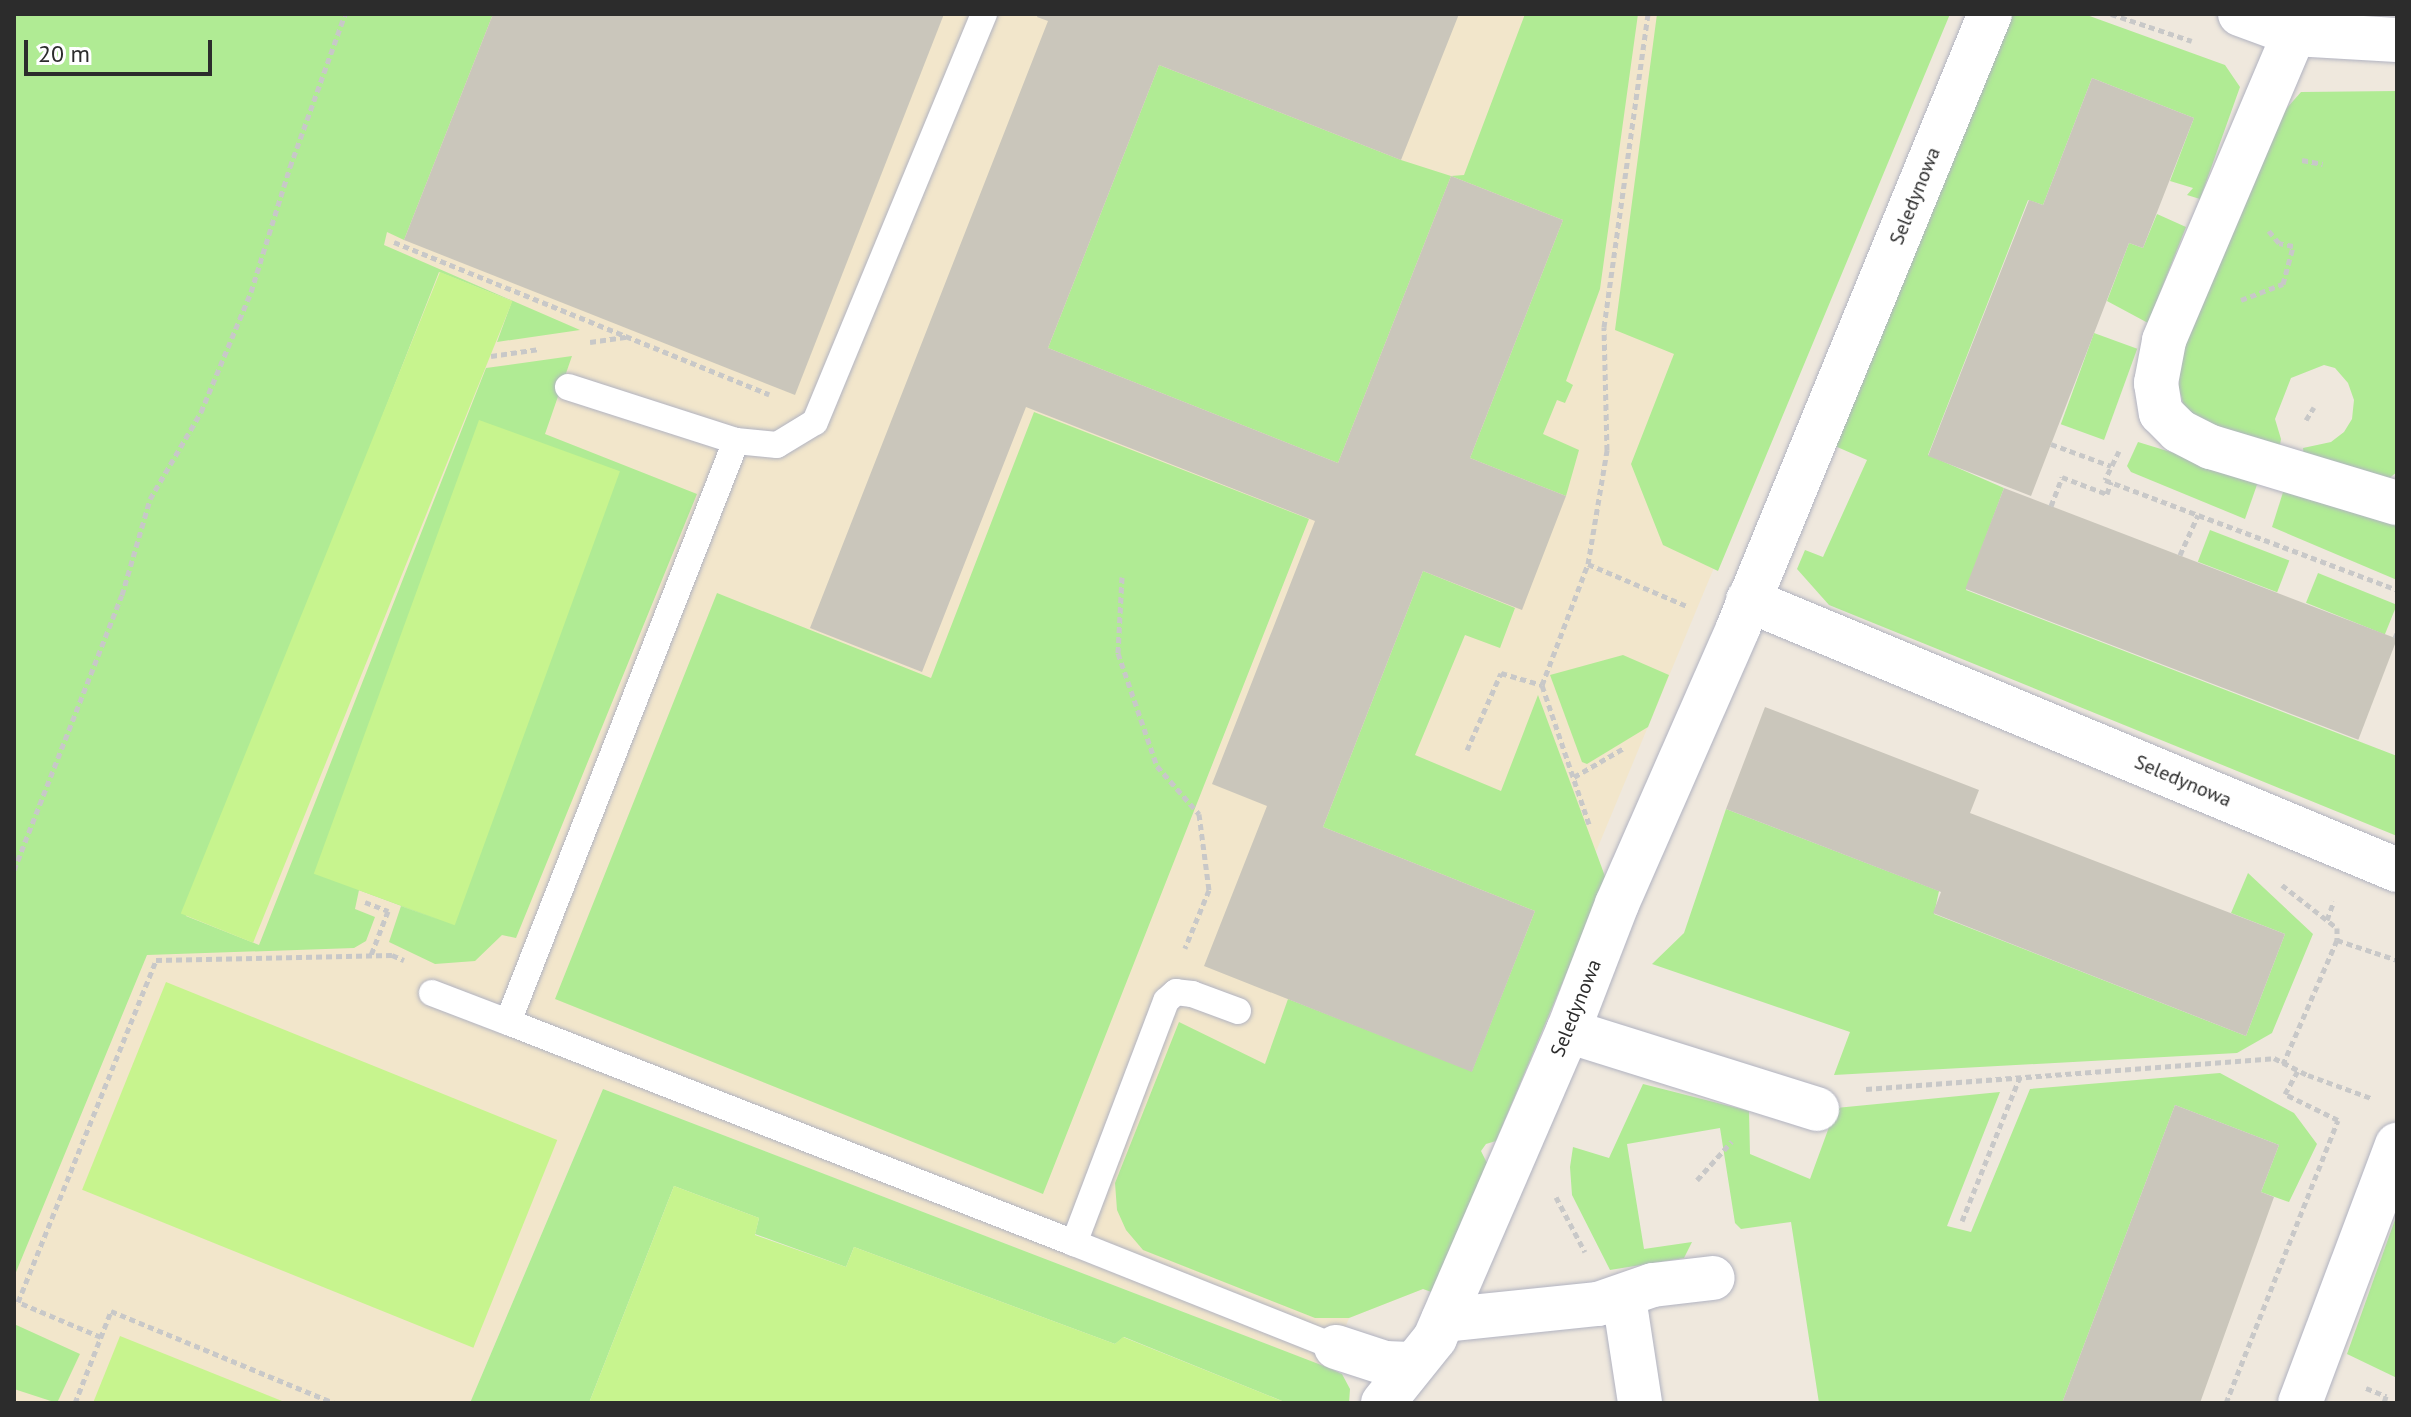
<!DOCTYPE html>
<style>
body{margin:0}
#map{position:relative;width:2411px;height:1417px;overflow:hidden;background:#efe8dd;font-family:"PT Sans",sans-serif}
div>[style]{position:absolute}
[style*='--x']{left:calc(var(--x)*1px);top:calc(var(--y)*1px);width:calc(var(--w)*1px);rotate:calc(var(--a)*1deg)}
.education>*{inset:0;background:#f2e6cb}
.green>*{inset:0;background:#b0eb94;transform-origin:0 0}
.pitch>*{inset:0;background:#c7f48e;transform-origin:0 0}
.building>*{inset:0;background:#cac6bb;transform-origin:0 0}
.path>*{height:5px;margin-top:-2.5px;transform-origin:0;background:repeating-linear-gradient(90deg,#c8c8c8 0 6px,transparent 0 10px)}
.roads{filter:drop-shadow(0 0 2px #b1b3c1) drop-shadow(0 0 2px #b1b3c1)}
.lane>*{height:26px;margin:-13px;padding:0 13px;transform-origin:13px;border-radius:13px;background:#fff}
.street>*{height:44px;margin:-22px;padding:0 22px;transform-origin:22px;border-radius:22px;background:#fff}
span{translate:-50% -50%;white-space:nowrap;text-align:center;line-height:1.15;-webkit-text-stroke:8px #fff;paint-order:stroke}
.street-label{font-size:20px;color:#2c2c2c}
.frame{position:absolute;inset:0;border:16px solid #2c2c2c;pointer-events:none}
.scale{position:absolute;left:24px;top:40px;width:188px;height:36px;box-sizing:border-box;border:4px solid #2c2c2c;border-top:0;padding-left:10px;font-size:24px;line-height:28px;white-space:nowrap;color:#2c2c2c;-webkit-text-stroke:6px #fff;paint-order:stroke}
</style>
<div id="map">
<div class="education">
<i style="clip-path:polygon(457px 14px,1944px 14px,1502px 1078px,1423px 1289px,1349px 1318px,1329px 1368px,603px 1089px,470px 1403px,14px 1403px,14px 1113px)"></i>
</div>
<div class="green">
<i style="clip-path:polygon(14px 14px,493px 14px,404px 240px,387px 232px,384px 245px,580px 330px,497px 342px,512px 301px,439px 272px,186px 916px,259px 945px,486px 368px,572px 356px,545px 434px,697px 494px,516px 938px,502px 935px,475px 961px,435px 964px,389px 942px,401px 906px,442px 921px,302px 869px,359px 890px,355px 909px,375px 917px,366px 941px,354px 948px,147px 955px,14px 1277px)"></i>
<i style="clip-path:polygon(1525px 14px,1638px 14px,1600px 289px,1566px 381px,1573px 385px,1565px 403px,1557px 400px,1543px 434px,1579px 450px,1566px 496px,1470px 458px,1563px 220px,1451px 176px,1338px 463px,1048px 348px,1159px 65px,1401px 160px,1451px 176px,1464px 175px)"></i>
<i style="clip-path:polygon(1657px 14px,1950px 14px,1718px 571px,1663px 545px,1631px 464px,1674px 354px,1615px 330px)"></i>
<i style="clip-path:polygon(2009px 14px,2084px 14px,2225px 65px,2240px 87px,2200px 199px,2187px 195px,2193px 188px,2170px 181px,2194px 118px,2092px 78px,2043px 205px,2028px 200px,1928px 455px,2004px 488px,1966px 590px,2397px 756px,2397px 836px,1829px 605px,1797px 569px,1805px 550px,1823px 557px,1867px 460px,1828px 443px)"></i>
<i style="clip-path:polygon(2397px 91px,2397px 472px,2387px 480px,2304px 457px,2303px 448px,2331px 442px,2344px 432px,2352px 419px,2354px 400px,2348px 383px,2335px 368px,2324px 365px,2291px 378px,2275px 419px,2281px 439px,2279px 451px,2211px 430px,2184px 406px,2179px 389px,2180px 357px,2279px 117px,2301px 92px)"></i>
<i style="clip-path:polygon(2157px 214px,2186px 227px,2148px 323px,2107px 301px,2129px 243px,2143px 248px)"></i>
<i style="left:2094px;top:333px;width:46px;height:97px;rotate:20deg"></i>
<i style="clip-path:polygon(1034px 412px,1309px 519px,1043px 1194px,555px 999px,717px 593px,931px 678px)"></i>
<i style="clip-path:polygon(2138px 442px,2259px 479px,2245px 519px,2131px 472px,2127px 466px)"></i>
<i style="clip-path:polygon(2285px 486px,2397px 522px,2397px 580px,2272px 527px)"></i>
<i style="left:2210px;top:530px;width:85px;height:34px;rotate:21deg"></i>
<i style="clip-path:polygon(1423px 571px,1515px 608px,1500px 648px,1465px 635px,1415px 755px,1501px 791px,1538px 695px,1606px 879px,1496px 1141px,1486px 1144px,1481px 1151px,1487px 1163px,1434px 1293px,1423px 1289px,1349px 1318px,1315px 1318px,1143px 1250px,1126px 1230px,1117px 1210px,1115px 1183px,1179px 1022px,1265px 1064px,1288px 999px,1472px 1071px,1535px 911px,1323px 827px)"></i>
<i style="left:2318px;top:573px;width:85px;height:32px;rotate:22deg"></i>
<i style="clip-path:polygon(1623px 655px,1669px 675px,1648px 727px,1587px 764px,1582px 762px,1550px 675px)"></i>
<i style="clip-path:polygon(1726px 809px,1939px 891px,1934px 914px,2246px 1036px,2285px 934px,2231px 913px,2248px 873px,2313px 934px,2272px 1033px,2237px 1053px,1834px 1075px,1850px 1032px,1652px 964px,1684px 933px)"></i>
<i style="clip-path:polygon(2220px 1073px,2294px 1113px,2317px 1144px,2289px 1202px,2261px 1192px,2279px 1145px,2175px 1105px,2062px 1403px,1819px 1403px,1791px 1222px,1741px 1229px,1735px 1223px,1720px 1128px,1627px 1144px,1644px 1249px,1692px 1242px,1684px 1258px,1610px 1270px,1572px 1195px,1570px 1167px,1573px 1147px,1609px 1158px,1643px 1084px,1749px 1111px,1750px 1154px,1810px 1179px,1836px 1108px,2000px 1092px,1947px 1226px,1971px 1232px,2030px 1089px)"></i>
<i style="clip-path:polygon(603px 1089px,1329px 1368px,1342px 1374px,1350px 1389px,1349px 1403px,1287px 1403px,1124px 1337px,1115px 1344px,854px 1247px,846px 1267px,755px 1234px,759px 1218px,674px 1186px,589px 1403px,470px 1403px)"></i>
<i style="clip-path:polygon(2397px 1214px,2397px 1378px,2347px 1354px)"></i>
<i style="clip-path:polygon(14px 1324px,80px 1354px,57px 1403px,14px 1389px)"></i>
</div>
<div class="pitch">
<i style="left:440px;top:272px;width:78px;height:692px;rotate:22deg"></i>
<i style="left:479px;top:420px;width:150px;height:483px;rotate:20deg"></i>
<i style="left:166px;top:982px;width:422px;height:224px;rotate:22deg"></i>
<i style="clip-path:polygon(674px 1186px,759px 1218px,755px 1235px,846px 1267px,854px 1247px,1115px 1344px,1123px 1337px,1287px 1403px,589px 1403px)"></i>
<i style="clip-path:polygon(120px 1336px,287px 1403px,93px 1403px)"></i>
</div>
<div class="building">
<i style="clip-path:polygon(493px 14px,944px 14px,795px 395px,404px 240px)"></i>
<i style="clip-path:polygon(1038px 14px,1459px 14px,1401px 160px,1159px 65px,1048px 348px,1338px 463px,1451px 176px,1563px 220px,1470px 458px,1566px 496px,1522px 610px,1423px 571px,1323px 827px,1535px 911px,1472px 1072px,1204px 966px,1267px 806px,1212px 784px,1315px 521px,1026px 407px,922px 672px,810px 628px,1048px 21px,1037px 17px)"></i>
<i style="clip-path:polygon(2092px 78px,2194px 118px,2143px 248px,2129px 243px,2031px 496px,1928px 456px,2029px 200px,2043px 205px)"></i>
<i style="left:2004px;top:488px;width:421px;height:108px;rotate:21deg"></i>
<i style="clip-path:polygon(1765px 707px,1979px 790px,1970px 813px,2285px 934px,2246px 1036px,1933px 913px,1941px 892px,1726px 809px)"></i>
<i style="clip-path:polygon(2175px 1105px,2279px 1145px,2261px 1192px,2274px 1197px,2200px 1403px,2062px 1403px)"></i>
</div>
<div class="path">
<i style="--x:2111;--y:14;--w:85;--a:18.4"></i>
<i style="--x:2302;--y:160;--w:21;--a:11"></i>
<i style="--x:394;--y:242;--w:405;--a:22.1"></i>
<i style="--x:2241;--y:300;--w:45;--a:-20.9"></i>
<i style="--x:2283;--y:284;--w:39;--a:-75"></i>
<i style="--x:2293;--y:246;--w:14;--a:-168"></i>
<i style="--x:2279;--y:243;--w:16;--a:-130"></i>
<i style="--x:590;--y:342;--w:37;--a:-8"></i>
<i style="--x:491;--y:356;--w:49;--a:-8.1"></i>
<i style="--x:2306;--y:420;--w:15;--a:-58"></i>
<i style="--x:2051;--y:444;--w:64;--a:20.1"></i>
<i style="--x:2119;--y:451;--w:32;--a:116"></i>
<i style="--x:2105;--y:480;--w:312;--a:20.6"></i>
<i style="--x:2051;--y:506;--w:31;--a:-69"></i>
<i style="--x:2062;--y:477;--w:48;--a:20.7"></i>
<i style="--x:2107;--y:494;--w:13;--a:-72"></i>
<i style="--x:2180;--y:555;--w:44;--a:-65.8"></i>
<i style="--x:1588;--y:564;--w:108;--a:23"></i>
<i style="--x:1122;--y:577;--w:76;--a:93"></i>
<i style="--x:1118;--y:653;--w:120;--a:71"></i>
<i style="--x:1157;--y:766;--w:64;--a:48.8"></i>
<i style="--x:1199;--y:814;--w:77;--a:82.5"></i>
<i style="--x:1209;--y:890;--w:63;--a:112.5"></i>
<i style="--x:2395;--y:638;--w:5;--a:-68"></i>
<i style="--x:1467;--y:750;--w:84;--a:-66.2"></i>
<i style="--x:1501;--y:673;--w:43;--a:16.3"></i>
<i style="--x:1574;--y:777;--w:58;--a:-30.1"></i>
<i style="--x:1589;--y:824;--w:147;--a:-108.7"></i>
<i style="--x:1542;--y:685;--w:129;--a:-69.2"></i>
<i style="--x:1588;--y:564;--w:116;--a:-80.5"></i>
<i style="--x:1607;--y:450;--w:123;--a:-91.4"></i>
<i style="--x:1604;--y:327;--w:316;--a:-82"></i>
<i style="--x:14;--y:870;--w:295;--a:-68.6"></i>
<i style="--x:122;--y:595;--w:100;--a:-73.7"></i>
<i style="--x:150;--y:499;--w:101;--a:-59.6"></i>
<i style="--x:201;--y:412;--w:130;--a:-67.4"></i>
<i style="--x:251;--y:292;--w:131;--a:-72.7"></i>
<i style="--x:290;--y:167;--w:163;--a:-70.2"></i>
<i style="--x:2282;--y:885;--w:70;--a:38"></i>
<i style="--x:2337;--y:928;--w:12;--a:90"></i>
<i style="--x:2337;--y:940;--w:135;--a:113.5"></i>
<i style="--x:365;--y:902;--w:25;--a:21"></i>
<i style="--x:388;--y:911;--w:47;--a:111.1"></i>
<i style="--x:2327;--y:920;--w:20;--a:-70"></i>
<i style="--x:2337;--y:940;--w:63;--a:18.4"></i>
<i style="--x:1866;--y:1089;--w:409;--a:-4.3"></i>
<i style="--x:2274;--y:1058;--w:38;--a:27"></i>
<i style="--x:2308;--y:1075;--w:67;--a:20.1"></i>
<i style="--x:1697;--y:1180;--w:52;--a:-48.1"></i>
<i style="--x:1556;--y:1197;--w:62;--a:62.2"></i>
<i style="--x:1962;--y:1221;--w:155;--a:-68.1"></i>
<i style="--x:101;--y:1337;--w:90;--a:-157.1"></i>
<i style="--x:18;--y:1302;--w:369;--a:-68"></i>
<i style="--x:156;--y:960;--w:236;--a:-1.2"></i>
<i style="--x:392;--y:955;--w:13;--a:23"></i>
<i style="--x:2366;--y:1388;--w:22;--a:22"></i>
<i style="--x:2386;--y:1396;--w:7;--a:106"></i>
<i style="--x:75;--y:1403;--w:99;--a:-68.6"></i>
<i style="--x:111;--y:1311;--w:241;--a:22.4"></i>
<i style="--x:2226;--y:1403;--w:304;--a:-68.4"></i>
<i style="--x:2338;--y:1120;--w:59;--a:-153.9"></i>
<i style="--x:2285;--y:1094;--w:26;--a:-61"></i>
</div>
<div class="roads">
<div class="lane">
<i style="--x:568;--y:387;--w:176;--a:17.8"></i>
<i style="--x:736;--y:441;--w:41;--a:5.6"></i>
<i style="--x:777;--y:445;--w:44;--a:-31.2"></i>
<i style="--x:815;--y:422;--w:442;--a:-67.5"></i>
<i style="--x:736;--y:441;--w:624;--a:111.43"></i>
<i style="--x:508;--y:1022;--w:608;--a:21.33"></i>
<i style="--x:432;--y:993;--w:81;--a:20.9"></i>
<i style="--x:1238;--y:1011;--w:49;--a:-159.7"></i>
<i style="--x:1192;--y:994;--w:16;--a:-173"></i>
<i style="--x:1176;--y:992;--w:13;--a:138"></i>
<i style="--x:1166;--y:1001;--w:259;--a:110.8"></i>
<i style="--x:1074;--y:1243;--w:282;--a:21.7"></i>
</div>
<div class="street">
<i style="--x:2240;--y:14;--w:58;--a:20.3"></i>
<i style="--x:2294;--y:34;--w:103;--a:3.3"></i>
<i style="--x:2294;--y:34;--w:333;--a:113"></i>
<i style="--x:2164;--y:341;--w:43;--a:100.8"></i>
<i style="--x:2156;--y:383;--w:30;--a:81"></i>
<i style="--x:2161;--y:413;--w:25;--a:45"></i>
<i style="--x:2179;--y:431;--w:36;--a:27"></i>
<i style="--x:2211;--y:447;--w:194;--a:16.8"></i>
<i style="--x:1748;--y:600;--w:703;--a:22.59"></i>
<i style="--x:1568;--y:1031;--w:261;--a:17.4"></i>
<i style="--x:1624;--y:1298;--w:106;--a:81.3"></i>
<i style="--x:1443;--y:1320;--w:156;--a:-5.9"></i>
<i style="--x:1598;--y:1304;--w:58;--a:-19.1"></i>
<i style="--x:1653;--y:1285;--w:60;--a:-6.7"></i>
<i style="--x:1336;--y:1347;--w:52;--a:18.1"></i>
<i style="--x:1385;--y:1363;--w:26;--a:2"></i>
<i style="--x:1383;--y:1403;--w:83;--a:-51.3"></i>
<i style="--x:1435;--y:1338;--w:335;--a:-66.6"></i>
<i style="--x:1568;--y:1031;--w:136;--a:-68.9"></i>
<i style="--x:1617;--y:904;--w:301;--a:-66.3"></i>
<i style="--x:1738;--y:628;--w:664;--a:-67.69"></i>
<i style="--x:2300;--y:1403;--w:276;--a:-69.4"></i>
</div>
</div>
<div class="street-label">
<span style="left:1915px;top:196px;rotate:-68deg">Seledynowa</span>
<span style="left:2183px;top:781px;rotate:23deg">Seledynowa</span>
<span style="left:1576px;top:1008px;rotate:-68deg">Seledynowa</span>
</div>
<div class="frame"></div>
<div class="scale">20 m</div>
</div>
